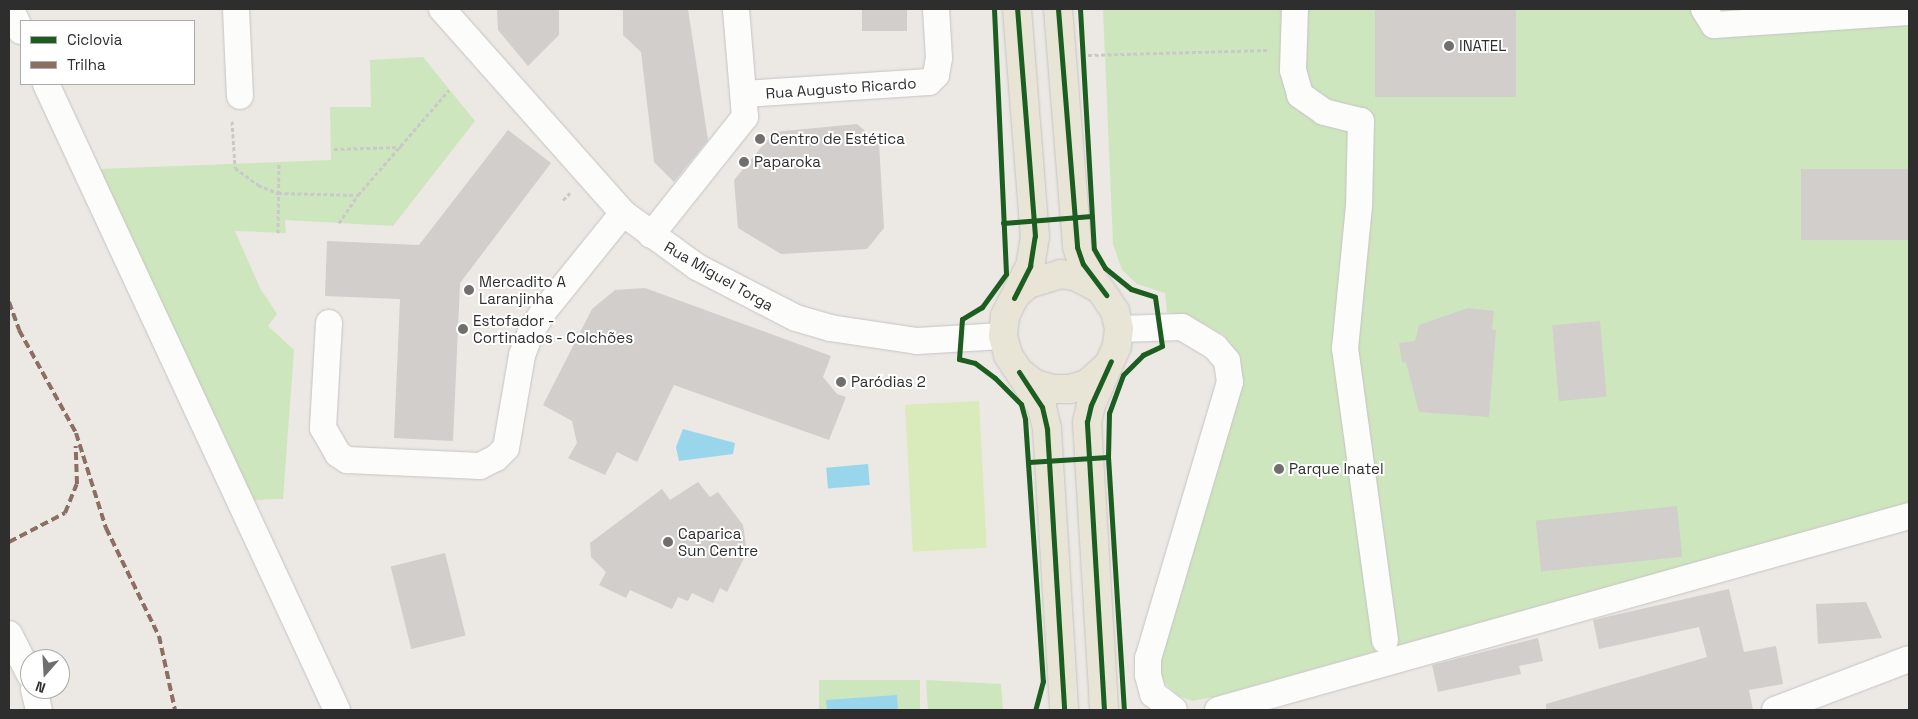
<!DOCTYPE html>
<meta charset="utf-8">
<style>
body{margin:0}
#map{position:relative;width:1918px;height:719px;overflow:hidden;background:#ece8e4;font-family:"Space Grotesk",sans-serif}
div>[style]{position:absolute}
[style*='--x']{left:calc(var(--x)*1px);top:calc(var(--y)*1px);width:calc(var(--w)*1px);rotate:calc(var(--a)*1deg)}
.green>*{inset:0;background:#cee6be;transform-origin:0 0}
.pitch>*{inset:0;background:#d9eabb;transform-origin:0 0}
.water>*{inset:0;background:#99d6ec;transform-origin:0 0}
.building>*{inset:0;background:#d1cecb;transform-origin:0 0}
.path>*{height:3px;margin-top:-1.5px;transform-origin:0;background:repeating-linear-gradient(90deg,#c9c9c8 0 4px,transparent 0 6.5px)}
.roads{filter:drop-shadow(0 0 1px #c5c4c5) drop-shadow(0 0 1px #c5c4c5)}
.minor>*{height:26px;margin:-13px;padding:0 13px;transform-origin:13px;border-radius:13px;background:#fcfcfb}
.major>*{height:28px;margin:-14px;padding:0 14px;transform-origin:14px;border-radius:14px;background:#e8e4d6}
.quiet>*{height:4px;margin-top:-2px;transform-origin:0;background:repeating-linear-gradient(90deg,#8d6e63 0 8px,transparent 0 12px)}
.cycleway>*{height:5px;margin:-2.5px;padding:0 2.5px;transform-origin:2.5px;border-radius:2.5px;background:#1b5e20}
.dots>*{width:14px;height:14px;translate:-50% -50%;box-sizing:border-box;border:2px solid #fff;border-radius:50%}
span{translate:-50% -50%;white-space:nowrap;text-align:center;line-height:1.15;-webkit-text-stroke:4px #fff;paint-order:stroke}
.poi-label{font-size:15px;color:#2e2e2e}
.left{translate:0 -50%;text-align:left}
.street-label{font-size:15px;color:#2e2e2e}
.frame{position:absolute;inset:0;border:10px solid #2e2e2e;pointer-events:none}
.legend{position:absolute;left:20px;top:20px;width:175px;height:65px;box-sizing:border-box;background:#fff;border:1px solid #ababab;margin:0;padding:6px 9px;list-style:none;font-size:15px;color:#2e2e2e}
.legend li{display:flex;align-items:center;gap:10px;height:25px}
.legend b{width:25px;border:1px solid #ababab}
.north{position:absolute;left:20px;top:649px;width:50px;height:50px;box-sizing:border-box;background:#fff;border:1px solid #ababab;border-radius:50%;rotate:199deg;font-size:14px;font-weight:700;line-height:20px;text-align:center;color:#2e2e2e}
.north::after{content:'';display:block;margin:auto;width:18px;height:22px;background:#706f6e;clip-path:polygon(50% 0,100% 100%,50% 72%,0 100%)}
</style>
<div id="map">
<div class="green">
<i style="clip-path:polygon(1103px 9px,1909px 9px,1909px 503px,1213px 697px,1192px 701px,1179px 696px,1158px 677px,1155px 664px,1241px 369px,1240px 356px,1224px 335px,1193px 318px,1167px 312px,1165px 293px,1137px 284px,1122px 270px,1113px 244px)"></i>
<i style="clip-path:polygon(423px 57px,475px 121px,393px 226px,285px 220px,286px 233px,235px 231px,260px 288px,277px 314px,268px 326px,294px 350px,283px 499px,253px 500px,98px 169px,331px 160px,330px 107px,371px 107px,370px 60px)"></i>
<i style="left:819px;top:680px;width:101px;height:30px"></i>
<i style="clip-path:polygon(926px 680px,1001px 684px,1003px 710px,928px 710px)"></i>
</div>
<div class="pitch">
<i style="left:979px;top:401px;width:147px;height:74px;rotate:87deg"></i>
</div>
<div class="water">
<i style="clip-path:polygon(683px 429px,735px 443px,733px 454px,679px 461px,676px 447px)"></i>
<i style="left:868px;top:464px;width:21px;height:42px;rotate:85deg"></i>
<i style="clip-path:polygon(897px 695px,898px 710px,827px 710px,826px 700px)"></i>
</div>
<div class="building">
<i style="clip-path:polygon(497px 9px,559px 9px,559px 35px,528px 66px,498px 30px)"></i>
<i style="clip-path:polygon(623px 9px,688px 9px,708px 140px,674px 182px,654px 162px,641px 52px,623px 35px)"></i>
<i style="left:862px;top:9px;width:45px;height:22px"></i>
<i style="left:1375px;top:9px;width:141px;height:88px"></i>
<i style="clip-path:polygon(857px 124px,879px 143px,884px 228px,867px 249px,781px 254px,738px 228px,734px 180px,774px 132px)"></i>
<i style="clip-path:polygon(508px 130px,551px 163px,460px 283px,453px 441px,394px 438px,400px 299px,325px 296px,327px 241px,419px 245px)"></i>
<i style="left:1909px;top:169px;width:71px;height:108px;rotate:90deg"></i>
<i style="clip-path:polygon(645px 288px,831px 356px,823px 377px,837px 394px,846px 397px,829px 440px,674px 385px,637px 462px,617px 452px,605px 475px,568px 458px,577px 443px,572px 421px,543px 405px,592px 309px,615px 290px)"></i>
<i style="clip-path:polygon(1468px 308px,1494px 311px,1492px 329px,1496px 330px,1489px 417px,1419px 412px,1406px 363px,1402px 362px,1399px 343px,1415px 341px,1419px 325px)"></i>
<i style="left:1600px;top:321px;width:76px;height:48px;rotate:85deg"></i>
<i style="clip-path:polygon(698px 482px,710px 497px,718px 492px,743px 525px,747px 552px,727px 592px,720px 588px,713px 603px,692px 593px,688px 601px,678px 597px,672px 609px,630px 590px,626px 598px,599px 585px,606px 572px,591px 557px,590px 543px,662px 489px,670px 500px)"></i>
<i style="left:1677px;top:506px;width:51px;height:142px;rotate:84deg"></i>
<i style="left:445px;top:553px;width:85px;height:56px;rotate:76deg"></i>
<i style="clip-path:polygon(1729px 589px,1744px 652px,1776px 646px,1783px 684px,1749px 690px,1753px 710px,1546px 710px,1546px 704px,1707px 657px,1699px 627px,1599px 649px,1593px 620px)"></i>
<i style="clip-path:polygon(1866px 602px,1882px 638px,1818px 644px,1816px 604px)"></i>
<i style="clip-path:polygon(1538px 638px,1543px 661px,1519px 666px,1521px 674px,1438px 692px,1432px 665px)"></i>
</div>
<div class="path">
<i style="--x:1088;--y:55;--w:179;--a:-1.6"></i>
<i style="--x:232;--y:121;--w:47;--a:86.3"></i>
<i style="--x:235;--y:168;--w:29;--a:36"></i>
<i style="--x:258;--y:185;--w:22;--a:22"></i>
<i style="--x:278;--y:193;--w:80;--a:1.4"></i>
<i style="--x:334;--y:149;--w:67;--a:-1.7"></i>
<i style="--x:563;--y:200;--w:10;--a:-45"></i>
<i style="--x:339;--y:223;--w:34;--a:-56"></i>
<i style="--x:358;--y:195;--w:139;--a:-49.1"></i>
<i style="--x:278;--y:233;--w:71;--a:-89.2"></i>
</div>
<div class="roads">
<div class="minor">
<i style="--x:11;--y:9;--w:24;--a:66"></i>
<i style="--x:236;--y:9;--w:87;--a:87.4"></i>
<i style="--x:442;--y:9;--w:273;--a:48.4"></i>
<i style="--x:623;--y:213;--w:92;--a:36.1"></i>
<i style="--x:697;--y:267;--w:111;--a:27.3"></i>
<i style="--x:796;--y:318;--w:35;--a:16"></i>
<i style="--x:830;--y:328;--w:88;--a:8.5"></i>
<i style="--x:917;--y:341;--w:86;--a:-3.3"></i>
<i style="--x:1295;--y:9;--w:61;--a:91.9"></i>
<i style="--x:1293;--y:70;--w:26;--a:74"></i>
<i style="--x:1300;--y:95;--w:29;--a:35"></i>
<i style="--x:1324;--y:112;--w:38;--a:14"></i>
<i style="--x:1361;--y:121;--w:85;--a:91.3"></i>
<i style="--x:1359;--y:206;--w:143;--a:95.6"></i>
<i style="--x:1345;--y:348;--w:295;--a:82.2"></i>
<i style="--x:1704;--y:9;--w:19;--a:58"></i>
<i style="--x:1714;--y:25;--w:195;--a:-3.8"></i>
<i style="--x:46;--y:84;--w:690;--a:65.07"></i>
<i style="--x:744;--y:94;--w:185;--a:-3.7"></i>
<i style="--x:929;--y:82;--w:10;--a:-45"></i>
<i style="--x:936;--y:75;--w:17;--a:-80"></i>
<i style="--x:939;--y:58;--w:49;--a:-93.5"></i>
<i style="--x:651;--y:235;--w:151;--a:-51.5"></i>
<i style="--x:745;--y:117;--w:108;--a:-94.8"></i>
<i style="--x:329;--y:323;--w:105;--a:93.3"></i>
<i style="--x:323;--y:428;--w:30;--a:60"></i>
<i style="--x:338;--y:454;--w:11;--a:34"></i>
<i style="--x:347;--y:460;--w:133;--a:2.6"></i>
<i style="--x:480;--y:466;--w:18;--a:-27"></i>
<i style="--x:496;--y:458;--w:14;--a:-45"></i>
<i style="--x:506;--y:448;--w:94;--a:-80.2"></i>
<i style="--x:522;--y:355;--w:25;--a:-69"></i>
<i style="--x:531;--y:332;--w:23;--a:-59"></i>
<i style="--x:543;--y:312;--w:127;--a:-51.1"></i>
<i style="--x:1119;--y:329;--w:63;--a:-1.8"></i>
<i style="--x:1182;--y:327;--w:39;--a:31"></i>
<i style="--x:1215;--y:347;--w:18;--a:49"></i>
<i style="--x:1227;--y:361;--w:21;--a:82"></i>
<i style="--x:1230;--y:382;--w:288;--a:106.5"></i>
<i style="--x:1148;--y:658;--w:17;--a:90"></i>
<i style="--x:1148;--y:675;--w:20;--a:75"></i>
<i style="--x:1153;--y:694;--w:26;--a:37"></i>
<i style="--x:9;--y:634;--w:46;--a:62.9"></i>
<i style="--x:34;--y:689;--w:22;--a:77"></i>
<i style="--x:1218;--y:710;--w:718;--a:-15.68"></i>
<i style="--x:1775;--y:710;--w:143;--a:-20.8"></i>
</div>
<div class="major">
<i style="--x:1017;--y:9;--w:228;--a:85.5"></i>
<i style="--x:1035;--y:236;--w:30;--a:99"></i>
<i style="--x:1030;--y:266;--w:56;--a:116.6"></i>
<i style="--x:1005;--y:316;--w:20;--a:96"></i>
<i style="--x:1003;--y:336;--w:20;--a:75"></i>
<i style="--x:1008;--y:355;--w:62;--a:56.8"></i>
<i style="--x:1042;--y:407;--w:23;--a:77"></i>
<i style="--x:1047;--y:429;--w:282;--a:86.5"></i>
<i style="--x:1058;--y:9;--w:239;--a:85.4"></i>
<i style="--x:1077;--y:247;--w:18;--a:71"></i>
<i style="--x:1083;--y:264;--w:57;--a:55.8"></i>
<i style="--x:1115;--y:311;--w:18;--a:77"></i>
<i style="--x:1119;--y:329;--w:17;--a:97"></i>
<i style="--x:1117;--y:346;--w:64;--a:113.8"></i>
<i style="--x:1091;--y:405;--w:17;--a:103"></i>
<i style="--x:1087;--y:422;--w:289;--a:86.6"></i>
<i style="--x:1017;--y:294;--w:15;--a:-42"></i>
<i style="--x:1028;--y:284;--w:34;--a:-17"></i>
<i style="--x:1060;--y:274;--w:15;--a:8"></i>
<i style="--x:1075;--y:276;--w:27;--a:28"></i>
<i style="--x:1022;--y:374;--w:16;--a:38"></i>
<i style="--x:1035;--y:384;--w:18;--a:16"></i>
<i style="--x:1052;--y:389;--w:18;--a:0"></i>
<i style="--x:1070;--y:389;--w:18;--a:-16"></i>
<i style="--x:1087;--y:384;--w:27;--a:-42"></i>
</div>
</div>
<div class="quiet">
<i style="--x:9;--y:302;--w:30;--a:70"></i>
<i style="--x:19;--y:330;--w:118;--a:61"></i>
<i style="--x:76;--y:433;--w:100;--a:72.5"></i>
<i style="--x:106;--y:528;--w:120;--a:63.9"></i>
<i style="--x:159;--y:636;--w:76;--a:77.8"></i>
<i style="--x:9;--y:542;--w:63;--a:-27.4"></i>
<i style="--x:65;--y:513;--w:31;--a:-68"></i>
<i style="--x:77;--y:484;--w:38;--a:-92"></i>
</div>
<div class="cycleway">
<i style="--x:994;--y:9;--w:265;--a:87.4"></i>
<i style="--x:1006;--y:274;--w:41;--a:126"></i>
<i style="--x:982;--y:307;--w:23;--a:149"></i>
<i style="--x:962;--y:319;--w:40;--a:94.3"></i>
<i style="--x:959;--y:359;--w:16;--a:14"></i>
<i style="--x:975;--y:363;--w:25;--a:37"></i>
<i style="--x:995;--y:378;--w:37;--a:45"></i>
<i style="--x:1021;--y:404;--w:16;--a:75"></i>
<i style="--x:1025;--y:419;--w:263;--a:86.1"></i>
<i style="--x:1043;--y:681;--w:30;--a:105"></i>
<i style="--x:1058;--y:9;--w:239;--a:85.4"></i>
<i style="--x:1077;--y:247;--w:18;--a:71"></i>
<i style="--x:1083;--y:264;--w:39;--a:53"></i>
<i style="--x:1080;--y:9;--w:240;--a:86.7"></i>
<i style="--x:1094;--y:249;--w:22;--a:60"></i>
<i style="--x:1105;--y:268;--w:33;--a:39"></i>
<i style="--x:1131;--y:289;--w:25;--a:18"></i>
<i style="--x:1155;--y:297;--w:49;--a:81.9"></i>
<i style="--x:1162;--y:346;--w:21;--a:155"></i>
<i style="--x:1143;--y:355;--w:28;--a:135"></i>
<i style="--x:1123;--y:375;--w:40;--a:110.2"></i>
<i style="--x:1109;--y:413;--w:44;--a:91.3"></i>
<i style="--x:1108;--y:457;--w:254;--a:86.4"></i>
<i style="--x:1003;--y:223;--w:89;--a:-4.5"></i>
<i style="--x:1014;--y:298;--w:36;--a:-63"></i>
<i style="--x:1030;--y:266;--w:30;--a:-81"></i>
<i style="--x:1035;--y:236;--w:228;--a:-94.5"></i>
<i style="--x:1019;--y:372;--w:42;--a:56.7"></i>
<i style="--x:1042;--y:407;--w:23;--a:77"></i>
<i style="--x:1047;--y:429;--w:282;--a:86.5"></i>
<i style="--x:1029;--y:462;--w:79;--a:-3.6"></i>
<i style="--x:1104;--y:710;--w:289;--a:-93.4"></i>
<i style="--x:1087;--y:422;--w:17;--a:-77"></i>
<i style="--x:1091;--y:405;--w:48;--a:-65.6"></i>
</div>
<div class="dots">
<i style="left:1449px;top:46px;background:#706f6e"></i>
<i style="left:760px;top:139px;background:#706f6e"></i>
<i style="left:744px;top:162px;background:#706f6e"></i>
<i style="left:469px;top:290px;background:#706f6e"></i>
<i style="left:463px;top:329px;background:#706f6e"></i>
<i style="left:841px;top:382px;background:#706f6e"></i>
<i style="left:1279px;top:469px;background:#706f6e"></i>
<i style="left:668px;top:542px;background:#706f6e"></i>
</div>
<div class="poi-label">
<span class="left" style="left:1459px;top:46px">INATEL</span>
<span class="left" style="left:770px;top:139px">Centro de Estética</span>
<span class="left" style="left:754px;top:162px">Paparoka</span>
<span class="left" style="left:479px;top:290px">Mercadito A<br>Laranjinha</span>
<span class="left" style="left:473px;top:329px">Estofador -<br>Cortinados - Colchões</span>
<span class="left" style="left:851px;top:382px">Paródias 2</span>
<span class="left" style="left:1289px;top:469px">Parque Inatel</span>
<span class="left" style="left:678px;top:542px">Caparica<br>Sun Centre</span>
</div>
<div class="street-label">
<span style="left:841px;top:88px;rotate:-4deg">Rua Augusto Ricardo</span>
<span style="left:719px;top:276px;rotate:30deg">Rua Miguel Torga</span>
</div>
<div class="frame"></div>
<ul class="legend">
<li><b style="height:6px;background:#1b5e20"></b>Ciclovia</li>
<li><b style="height:6px;background:#8d6e63"></b>Trilha</li>
</ul>
<div class="north">N</div>
</div>
